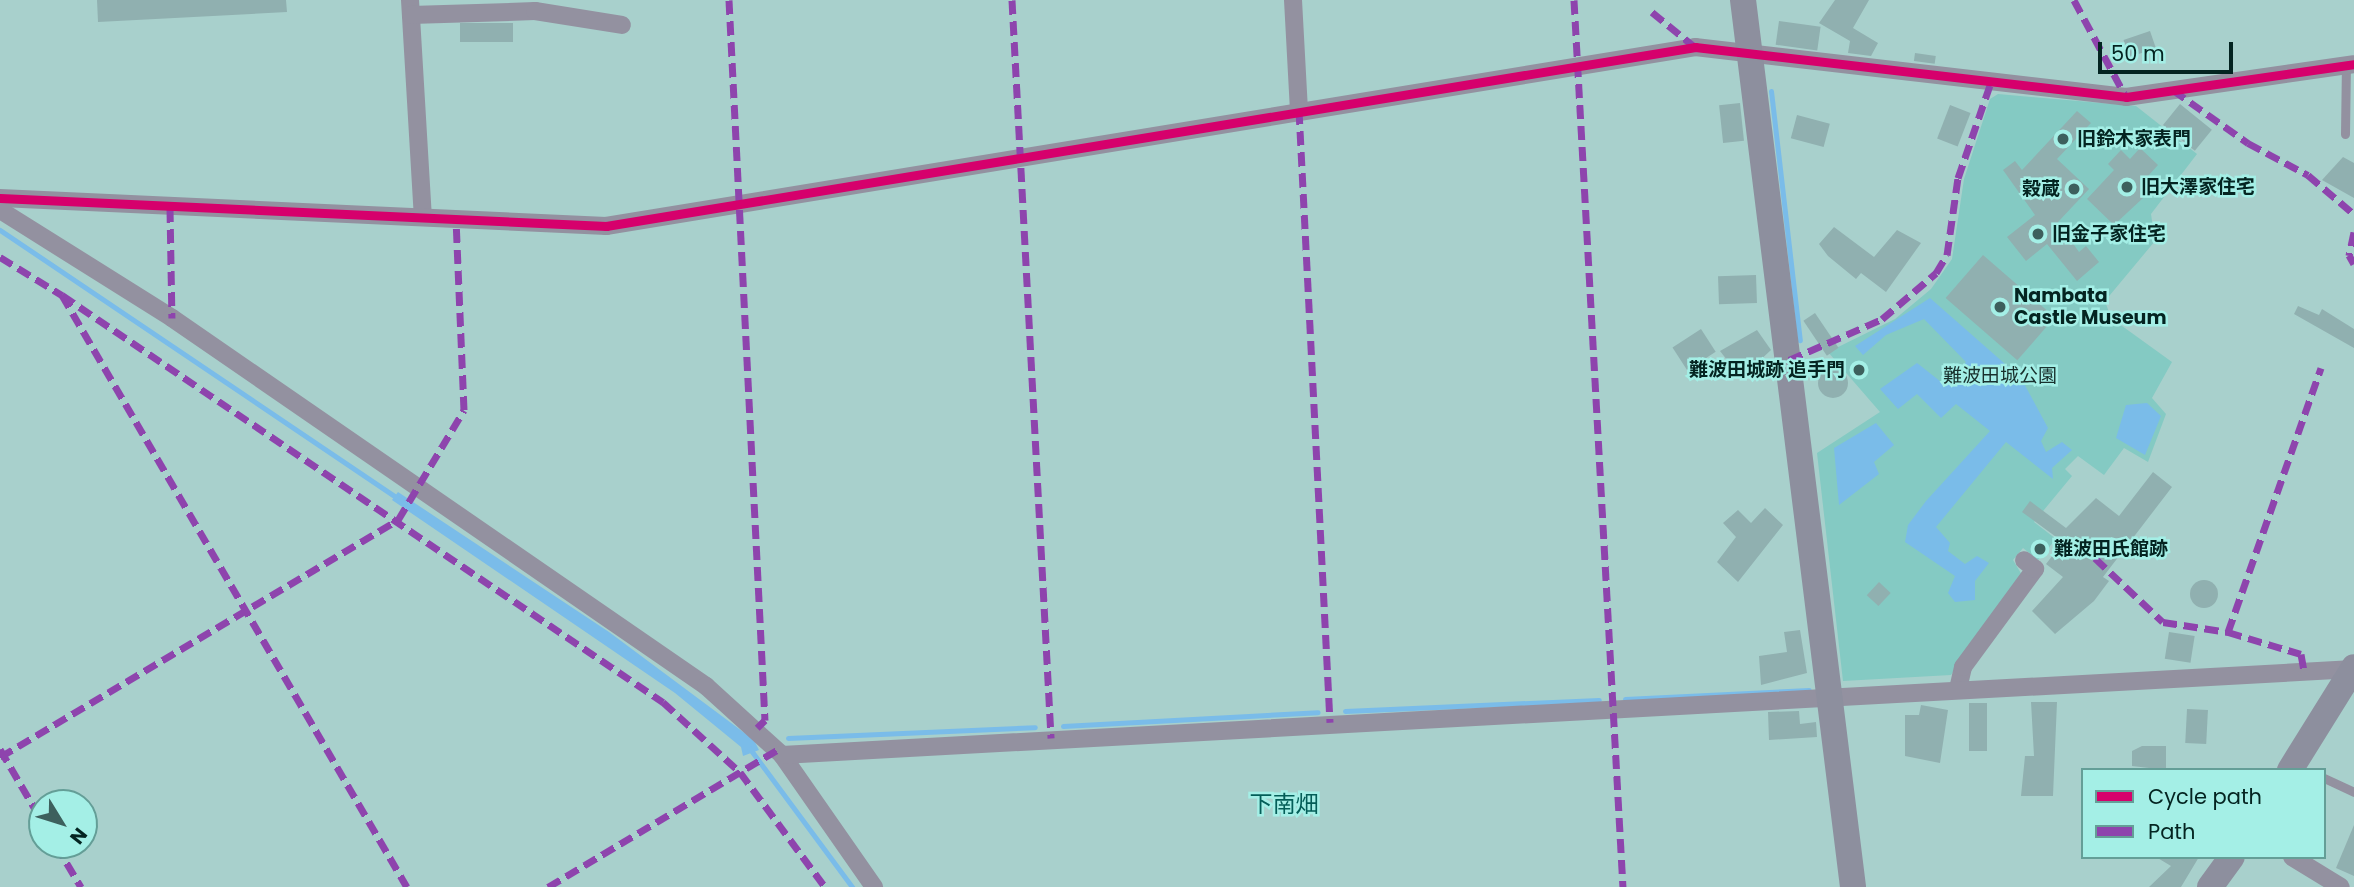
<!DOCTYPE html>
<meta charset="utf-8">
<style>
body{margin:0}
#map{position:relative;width:2354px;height:887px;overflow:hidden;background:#a8d0cc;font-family:Poppins,"Noto Sans JP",sans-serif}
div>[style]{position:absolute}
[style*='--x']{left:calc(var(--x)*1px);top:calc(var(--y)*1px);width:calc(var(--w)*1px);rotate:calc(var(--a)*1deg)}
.green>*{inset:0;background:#84cac3}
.water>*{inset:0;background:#7abce9}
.stream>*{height:5px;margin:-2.5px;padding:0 2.5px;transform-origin:2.5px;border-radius:2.5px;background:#7abce9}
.building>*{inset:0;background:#90b0b0;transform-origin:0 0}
.round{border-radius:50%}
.lane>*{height:9px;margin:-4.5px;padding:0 4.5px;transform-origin:4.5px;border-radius:4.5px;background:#9391a0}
.street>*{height:18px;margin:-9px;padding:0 9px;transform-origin:9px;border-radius:9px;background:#9391a0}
.secondary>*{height:26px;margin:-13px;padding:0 13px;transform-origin:13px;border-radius:13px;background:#8d8f9e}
.quiet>*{height:7px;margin-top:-3.5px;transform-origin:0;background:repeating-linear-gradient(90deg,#8e44ad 0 14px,transparent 0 21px)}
.cycleway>*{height:9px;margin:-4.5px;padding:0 4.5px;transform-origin:4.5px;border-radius:4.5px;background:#d6006c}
.dots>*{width:19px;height:19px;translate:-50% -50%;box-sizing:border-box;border:4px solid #a4efe6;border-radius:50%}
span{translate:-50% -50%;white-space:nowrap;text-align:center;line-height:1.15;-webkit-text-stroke:5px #a4efe6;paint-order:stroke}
.poi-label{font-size:19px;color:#042421;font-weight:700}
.left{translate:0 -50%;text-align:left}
.right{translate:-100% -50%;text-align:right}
.park-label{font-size:19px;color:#18302d}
.quarter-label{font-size:23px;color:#045e58}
.legend{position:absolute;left:2081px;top:768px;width:245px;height:91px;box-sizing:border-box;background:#a4efe6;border:2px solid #649e97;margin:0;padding:9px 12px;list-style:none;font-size:21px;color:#042421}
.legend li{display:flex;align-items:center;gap:14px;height:35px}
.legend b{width:35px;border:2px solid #649e97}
.north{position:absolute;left:28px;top:789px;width:70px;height:70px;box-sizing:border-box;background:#a4efe6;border:2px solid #649e97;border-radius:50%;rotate:128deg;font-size:19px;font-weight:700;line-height:28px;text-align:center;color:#042421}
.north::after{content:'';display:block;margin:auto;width:24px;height:32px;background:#3d605d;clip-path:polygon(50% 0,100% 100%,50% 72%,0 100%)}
.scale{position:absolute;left:2098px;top:42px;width:135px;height:32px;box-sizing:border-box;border:4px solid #042421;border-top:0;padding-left:9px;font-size:21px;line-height:24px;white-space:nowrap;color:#042421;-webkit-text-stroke:5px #a4efe6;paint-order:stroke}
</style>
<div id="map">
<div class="green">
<i style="clip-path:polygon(1998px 94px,2136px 106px,2197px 154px,2151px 214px,2155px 241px,2105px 301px,2111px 318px,2172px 362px,2152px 398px,2166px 414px,2148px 462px,2124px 448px,2104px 475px,2078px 456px,2065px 469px,2072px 476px,2034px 522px,2056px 539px,2038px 560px,2023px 548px,2013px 560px,2022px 575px,1951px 675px,1843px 681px,1817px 453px,1880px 412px,1828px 352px,1895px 319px,1931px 289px,1952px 259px,1964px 179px,1990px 99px)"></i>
</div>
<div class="water">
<i style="clip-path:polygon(1930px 298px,2021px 378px,2048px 428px,2041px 441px,2046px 452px,2062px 442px,2072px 450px,2052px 468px,2053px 479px,2006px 442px,1936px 527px,1950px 543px,1948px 551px,1965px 564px,1977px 556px,1989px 563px,1975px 581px,1975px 600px,1955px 602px,1948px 593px,1955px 576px,1905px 542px,1908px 525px,1926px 501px,1990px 431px,1956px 404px,1941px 418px,1917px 394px,1898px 409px,1880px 389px,1917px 363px,1945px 385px,1966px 362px,1924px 319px,1886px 335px,1863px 355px,1855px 346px)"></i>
<i style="clip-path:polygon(2147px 403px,2161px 416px,2145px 455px,2116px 438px,2126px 405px)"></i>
<i style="clip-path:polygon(1876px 423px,1894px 445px,1874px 462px,1879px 474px,1839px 505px,1834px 448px)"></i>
<i style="clip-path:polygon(398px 492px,609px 632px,754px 740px,759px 750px,743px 756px,741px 747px,675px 693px,392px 500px)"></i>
</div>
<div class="stream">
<i style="--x:1771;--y:91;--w:251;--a:83.4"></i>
<i style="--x:0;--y:230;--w:483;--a:34"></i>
<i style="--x:1625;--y:699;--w:184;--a:-2.8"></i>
<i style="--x:1345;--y:711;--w:254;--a:-2.5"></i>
<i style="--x:1063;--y:726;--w:255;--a:-3.1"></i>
<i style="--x:788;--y:738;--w:247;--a:-2.5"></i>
<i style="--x:750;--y:749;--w:172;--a:53.5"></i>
</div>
<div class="building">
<i style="clip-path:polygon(97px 0,286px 0,287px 12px,98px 22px)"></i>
<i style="clip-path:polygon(1835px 0,1869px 0,1853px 28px,1878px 43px,1871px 56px,1848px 53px,1850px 41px,1819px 23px)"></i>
<i style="left:1779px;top:21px;width:42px;height:24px;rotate:8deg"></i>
<i style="left:513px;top:23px;width:19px;height:53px;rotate:90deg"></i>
<i style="left:2150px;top:31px;width:18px;height:28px;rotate:71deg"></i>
<i style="left:1915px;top:53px;width:21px;height:8px;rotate:8deg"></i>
<i style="left:1740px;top:103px;width:38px;height:21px;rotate:84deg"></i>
<i style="left:2180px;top:104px;width:41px;height:27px;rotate:39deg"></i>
<i style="left:1950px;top:105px;width:22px;height:36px;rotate:21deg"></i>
<i style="clip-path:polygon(2077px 111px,2091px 123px,2057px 159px,2089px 189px,2058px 222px,2079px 252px,2086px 246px,2099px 262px,2077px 281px,2047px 244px,2026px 261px,2007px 237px,2035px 215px,2003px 170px,2015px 161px,2022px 170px)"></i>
<i style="left:1797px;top:115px;width:34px;height:24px;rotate:15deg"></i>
<i style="clip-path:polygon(2140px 148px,2158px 165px,2148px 176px,2157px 185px,2114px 225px,2087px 199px,2114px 170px,2108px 164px,2121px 150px,2130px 159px)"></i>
<i style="clip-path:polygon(2343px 157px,2354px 163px,2354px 198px,2322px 180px)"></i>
<i style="clip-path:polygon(1834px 227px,1874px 257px,1897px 230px,1921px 243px,1886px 292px,1861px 273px,1856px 279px,1828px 256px,1819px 244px)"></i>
<i style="left:1983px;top:255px;width:95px;height:57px;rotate:41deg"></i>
<i style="left:1756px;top:275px;width:28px;height:38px;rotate:88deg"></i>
<i style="clip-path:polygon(2298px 306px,2319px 315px,2322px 309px,2354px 329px,2354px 348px,2294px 314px)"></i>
<i style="left:1815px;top:313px;width:42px;height:14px;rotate:56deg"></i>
<i style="left:1701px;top:329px;width:27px;height:34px;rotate:57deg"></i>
<i style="clip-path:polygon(1757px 330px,1771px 350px,1741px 378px,1720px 351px)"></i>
<i class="round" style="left:1818px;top:368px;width:30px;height:30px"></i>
<i style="clip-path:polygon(2153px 472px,2172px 487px,2103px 577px,2109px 581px,2094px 601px,2055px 634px,2032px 611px,2063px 577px,2046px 564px,2063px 542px,2022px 512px,2030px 501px,2066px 528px,2096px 498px,2119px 516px)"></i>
<i style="clip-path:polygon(1765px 508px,1783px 525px,1738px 582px,1717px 562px,1736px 537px,1723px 523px,1738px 510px,1751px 523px)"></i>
<i class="round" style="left:2190px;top:580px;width:28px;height:28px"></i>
<i style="left:1879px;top:582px;width:16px;height:18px;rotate:43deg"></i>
<i style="clip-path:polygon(1800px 630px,1807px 673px,1761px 685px,1759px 656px,1787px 652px,1784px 632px)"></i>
<i style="left:2169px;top:632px;width:26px;height:27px;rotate:9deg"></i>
<i style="clip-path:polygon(2031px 702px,2057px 702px,2053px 796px,2021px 796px,2025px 756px,2034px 756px)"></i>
<i style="left:1969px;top:703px;width:18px;height:48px"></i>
<i style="clip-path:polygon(1921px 705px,1948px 710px,1940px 763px,1905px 756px,1905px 715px,1919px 715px)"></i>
<i style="left:2187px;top:709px;width:21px;height:34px;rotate:3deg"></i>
<i style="clip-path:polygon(1799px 711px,1800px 724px,1816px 722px,1817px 737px,1769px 740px,1768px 712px)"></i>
<i style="clip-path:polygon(2142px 746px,2166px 746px,2166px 770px,2132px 766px,2132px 751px)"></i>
<i style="clip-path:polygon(2354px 825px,2354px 876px,2336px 868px)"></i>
<i style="clip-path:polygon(2156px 857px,2199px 857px,2181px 887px,2149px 887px,2171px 866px)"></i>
</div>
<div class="lane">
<i style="--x:2345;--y:134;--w:69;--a:-89.2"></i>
<i style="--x:2324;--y:778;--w:33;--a:25"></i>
</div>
<div class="street">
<i style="--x:410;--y:0;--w:216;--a:86.6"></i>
<i style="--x:1293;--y:0;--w:110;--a:86.9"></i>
<i style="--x:411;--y:15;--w:124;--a:-1.8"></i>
<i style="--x:535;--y:11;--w:88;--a:9.1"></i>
<i style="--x:0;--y:198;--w:607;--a:2.65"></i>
<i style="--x:606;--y:226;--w:1104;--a:-9.33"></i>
<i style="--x:1695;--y:47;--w:434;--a:6.6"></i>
<i style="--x:2126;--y:97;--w:230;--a:-8.2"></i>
<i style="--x:0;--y:210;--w:203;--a:32.1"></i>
<i style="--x:172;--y:318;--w:649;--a:34.57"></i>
<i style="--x:706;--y:686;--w:103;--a:42.2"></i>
<i style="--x:782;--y:755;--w:161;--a:55.1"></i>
<i style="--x:1958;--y:689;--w:23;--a:-77"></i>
<i style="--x:1963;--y:667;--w:122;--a:-53.7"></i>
<i style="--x:2035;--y:569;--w:14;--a:-141"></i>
<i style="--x:782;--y:755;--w:1574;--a:-3.13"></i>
<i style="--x:2292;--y:857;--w:57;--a:31.5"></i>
</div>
<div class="secondary">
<i style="--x:1743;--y:0;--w:894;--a:82.93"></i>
<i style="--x:2290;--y:770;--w:121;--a:-58.1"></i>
<i style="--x:2210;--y:887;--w:37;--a:-54"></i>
</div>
<div class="quiet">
<i style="--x:729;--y:0;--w:721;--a:87.14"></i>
<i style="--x:765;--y:720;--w:11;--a:135"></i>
<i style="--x:1012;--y:0;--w:739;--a:86.97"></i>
<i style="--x:1574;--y:0;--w:888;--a:86.84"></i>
<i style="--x:2074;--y:0;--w:110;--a:61.8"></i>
<i style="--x:1652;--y:12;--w:55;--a:39.1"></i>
<i style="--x:2173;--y:90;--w:92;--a:35.2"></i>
<i style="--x:2248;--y:143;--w:68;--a:28.1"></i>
<i style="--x:2308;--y:175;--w:60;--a:40.3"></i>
<i style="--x:1299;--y:110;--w:613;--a:87.1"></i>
<i style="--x:170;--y:208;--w:110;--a:89"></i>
<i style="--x:2354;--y:232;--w:24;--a:102"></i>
<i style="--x:2349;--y:255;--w:10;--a:61"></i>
<i style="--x:0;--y:257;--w:73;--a:31.5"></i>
<i style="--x:62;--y:295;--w:685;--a:59.77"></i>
<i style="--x:62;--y:295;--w:726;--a:34.11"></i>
<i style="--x:663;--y:702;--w:104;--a:42.3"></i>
<i style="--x:740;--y:772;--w:143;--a:53.5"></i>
<i style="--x:1789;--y:360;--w:102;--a:-23.8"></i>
<i style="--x:1882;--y:319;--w:71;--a:-40.4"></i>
<i style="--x:1936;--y:273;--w:21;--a:-59"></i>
<i style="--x:1947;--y:255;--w:78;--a:-81.9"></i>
<i style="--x:1958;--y:178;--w:98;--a:-71"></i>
<i style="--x:2095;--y:558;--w:93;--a:43.3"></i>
<i style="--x:2163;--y:622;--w:66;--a:8.7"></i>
<i style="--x:2228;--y:632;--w:76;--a:16.8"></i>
<i style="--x:2301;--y:654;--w:17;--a:80"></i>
<i style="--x:2228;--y:632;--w:280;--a:-70.6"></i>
<i style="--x:0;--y:749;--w:83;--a:59.7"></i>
<i style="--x:0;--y:757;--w:463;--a:-30.8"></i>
<i style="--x:398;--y:520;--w:128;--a:-59"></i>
<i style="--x:464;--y:410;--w:193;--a:-92.4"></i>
<i style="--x:56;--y:845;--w:49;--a:59.2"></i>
<i style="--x:548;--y:887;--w:267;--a:-30.9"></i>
</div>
<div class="cycleway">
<i style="--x:0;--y:198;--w:607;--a:2.65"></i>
<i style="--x:606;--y:226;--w:1104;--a:-9.33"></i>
<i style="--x:1695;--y:47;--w:434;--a:6.6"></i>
<i style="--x:2126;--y:97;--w:230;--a:-8.2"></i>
</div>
<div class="dots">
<i style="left:2063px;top:139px;background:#3d605d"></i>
<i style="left:2127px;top:187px;background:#3d605d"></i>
<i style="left:2074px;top:189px;background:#3d605d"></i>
<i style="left:2038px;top:234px;background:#3d605d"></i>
<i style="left:2000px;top:307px;background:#3d605d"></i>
<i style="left:1859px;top:370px;background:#3d605d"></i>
<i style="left:2040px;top:549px;background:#3d605d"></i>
</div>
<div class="poi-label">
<span class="left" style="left:2077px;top:139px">旧鈴木家表門</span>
<span class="left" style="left:2141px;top:187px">旧大澤家住宅</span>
<span class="right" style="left:2060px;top:189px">穀蔵</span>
<span class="left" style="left:2052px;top:234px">旧金子家住宅</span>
<span class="left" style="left:2014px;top:307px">Nambata<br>Castle Museum</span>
<span class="right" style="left:1845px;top:370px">難波田城跡 追手門</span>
<span class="left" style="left:2054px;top:549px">難波田氏館跡</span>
</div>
<div class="park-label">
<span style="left:2000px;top:376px">難波田城公園</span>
</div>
<div class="quarter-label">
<span style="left:1284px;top:804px">下南畑</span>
</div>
<ul class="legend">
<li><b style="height:9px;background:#d6006c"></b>Cycle path</li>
<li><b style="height:9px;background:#8e44ad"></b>Path</li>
</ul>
<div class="north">N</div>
<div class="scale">50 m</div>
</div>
